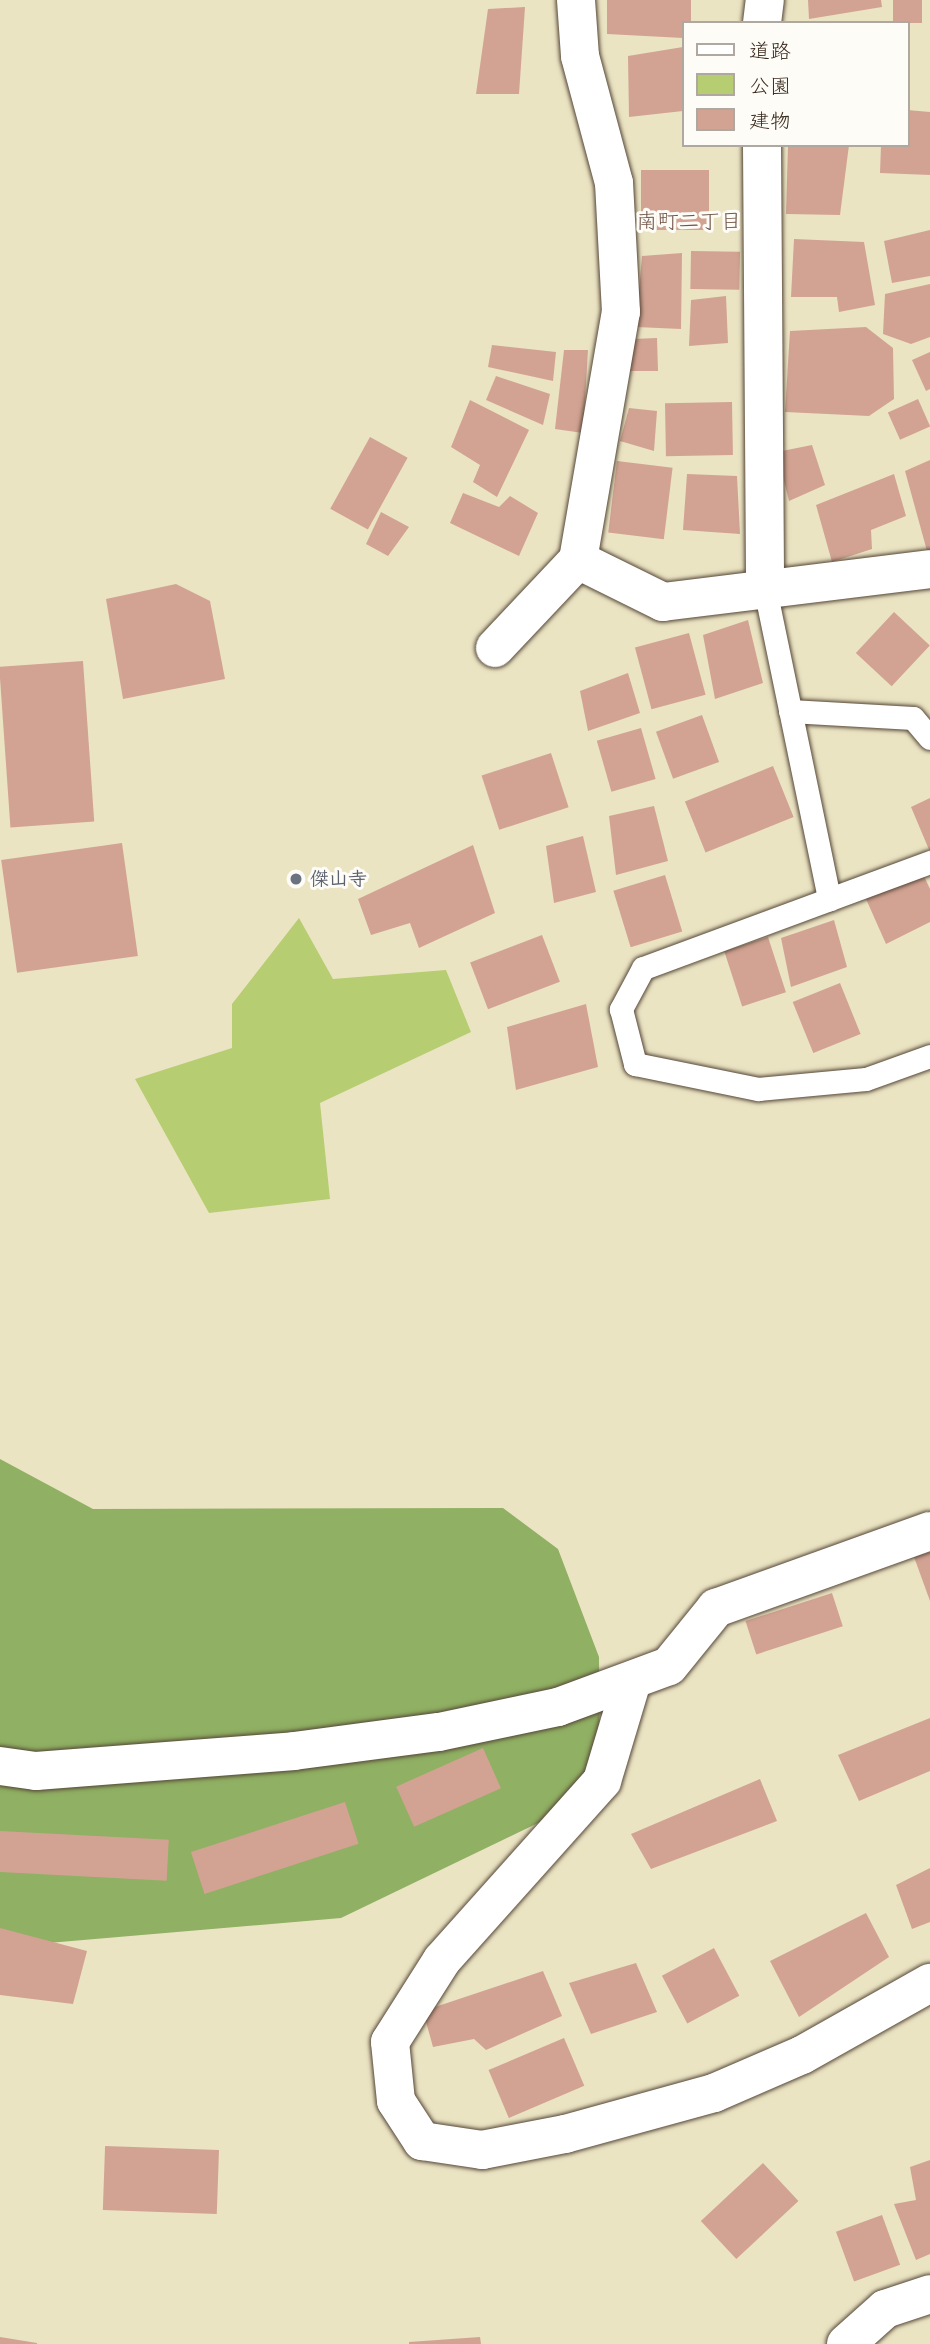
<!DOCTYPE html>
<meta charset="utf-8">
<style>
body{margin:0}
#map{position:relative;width:930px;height:2344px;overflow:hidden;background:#ebe4c3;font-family:"Shantell Sans","Klee One",sans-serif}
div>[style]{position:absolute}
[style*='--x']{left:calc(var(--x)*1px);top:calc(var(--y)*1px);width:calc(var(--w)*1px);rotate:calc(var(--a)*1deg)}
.green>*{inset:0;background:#b6cd71}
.forest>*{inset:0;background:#90b063}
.building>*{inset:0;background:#d2a393;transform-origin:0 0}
.roads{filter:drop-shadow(0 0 2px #554637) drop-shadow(0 0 2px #554637)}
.service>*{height:23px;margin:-11.5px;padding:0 11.5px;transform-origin:11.5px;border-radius:11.5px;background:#fff}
.minor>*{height:38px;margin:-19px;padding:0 19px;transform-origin:19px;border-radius:19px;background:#fff}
.tertiary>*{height:38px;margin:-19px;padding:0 19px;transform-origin:19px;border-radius:19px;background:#fff}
.dots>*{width:19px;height:19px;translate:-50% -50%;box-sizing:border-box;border:4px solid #fdfcf7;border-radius:50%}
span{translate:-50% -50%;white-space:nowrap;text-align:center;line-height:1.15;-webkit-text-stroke:6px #fdfcf7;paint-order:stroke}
.worship-label{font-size:19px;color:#5b616d;font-weight:700}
.left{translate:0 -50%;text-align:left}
.neighbourhood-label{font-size:21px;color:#705447}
.legend{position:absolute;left:682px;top:21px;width:228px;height:126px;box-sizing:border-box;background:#fdfcf7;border:2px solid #afa8a0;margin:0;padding:9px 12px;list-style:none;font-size:21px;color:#3b2a1e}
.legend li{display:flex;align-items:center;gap:14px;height:35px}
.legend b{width:35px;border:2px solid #afa8a0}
</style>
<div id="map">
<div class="green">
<i style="clip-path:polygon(299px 918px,333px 979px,446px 970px,471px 1032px,320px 1103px,330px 1199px,209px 1213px,135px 1079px,232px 1048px,232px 1004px)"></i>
</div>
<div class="forest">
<i style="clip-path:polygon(0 1459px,93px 1509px,503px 1508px,558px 1549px,599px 1657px,600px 1793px,341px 1918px,13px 1946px,0 1943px)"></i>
</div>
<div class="building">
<i style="clip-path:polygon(607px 0,691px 0,691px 23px,683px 23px,683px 38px,607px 34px)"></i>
<i style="clip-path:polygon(808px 0,881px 0,882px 7px,809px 19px)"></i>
<i style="left:893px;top:0;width:29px;height:23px"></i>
<i style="clip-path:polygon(525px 7px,519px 94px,476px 94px,488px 9px)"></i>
<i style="clip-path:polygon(683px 47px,683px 111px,629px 117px,628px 56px)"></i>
<i style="clip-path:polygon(907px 110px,930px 112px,930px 175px,880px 173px,881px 145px,907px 145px)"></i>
<i style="clip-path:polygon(788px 145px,849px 145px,840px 215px,786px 214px)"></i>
<i style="left:709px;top:170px;width:60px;height:68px;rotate:90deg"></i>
<i style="clip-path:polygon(930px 230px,930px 276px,892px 283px,884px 241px)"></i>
<i style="clip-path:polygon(794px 239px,864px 242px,875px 305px,839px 312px,837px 297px,791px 297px)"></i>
<i style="left:691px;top:251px;width:49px;height:38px;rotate:1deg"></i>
<i style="clip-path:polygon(682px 253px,681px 329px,636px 327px,642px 256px)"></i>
<i style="clip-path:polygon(930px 284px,930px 337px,911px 344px,883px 334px,885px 294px)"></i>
<i style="clip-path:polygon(726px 296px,728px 343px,689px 346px,691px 300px)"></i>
<i style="clip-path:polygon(866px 327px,893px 348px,894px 399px,869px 416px,785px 412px,790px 331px)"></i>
<i style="clip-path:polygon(657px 338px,658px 371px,628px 371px,632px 339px)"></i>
<i style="clip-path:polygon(492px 345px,556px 352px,553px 381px,488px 367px)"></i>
<i style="clip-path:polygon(564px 350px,588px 350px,583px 433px,555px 429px)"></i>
<i style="clip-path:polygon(930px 352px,930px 389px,926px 391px,912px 360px)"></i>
<i style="clip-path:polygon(496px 376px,550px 394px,543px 425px,486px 400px)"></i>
<i style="left:918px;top:399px;width:30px;height:33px;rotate:66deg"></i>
<i style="clip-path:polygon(470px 400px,529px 430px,497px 497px,473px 482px,480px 465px,451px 447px)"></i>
<i style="left:732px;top:402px;width:53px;height:67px;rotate:89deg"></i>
<i style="clip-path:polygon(629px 408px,657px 411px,654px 451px,620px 441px)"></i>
<i style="left:370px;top:437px;width:43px;height:82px;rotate:29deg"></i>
<i style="clip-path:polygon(812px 445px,825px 485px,789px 501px,777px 452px)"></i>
<i style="clip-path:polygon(930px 460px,930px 550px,927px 551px,905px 471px)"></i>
<i style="left:617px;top:461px;width:56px;height:72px;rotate:7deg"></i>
<i style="clip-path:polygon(687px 474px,737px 476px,740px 534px,683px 530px)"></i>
<i style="clip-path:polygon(894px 474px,906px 516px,871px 530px,872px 549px,832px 562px,816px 505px)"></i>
<i style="clip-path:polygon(463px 493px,499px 507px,510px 496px,538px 513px,519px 556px,450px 523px)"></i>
<i style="clip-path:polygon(381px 512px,409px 527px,388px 556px,366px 544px)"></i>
<i style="clip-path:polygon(176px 584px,210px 601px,225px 679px,123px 699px,106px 599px)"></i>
<i style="left:894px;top:612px;width:49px;height:56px;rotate:43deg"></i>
<i style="clip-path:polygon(748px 620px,763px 683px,715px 699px,703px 635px)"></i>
<i style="left:689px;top:633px;width:64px;height:56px;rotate:75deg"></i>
<i style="left:83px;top:661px;width:161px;height:84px;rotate:86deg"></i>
<i style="clip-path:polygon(628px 673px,640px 713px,588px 731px,580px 691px)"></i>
<i style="left:702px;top:715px;width:50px;height:49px;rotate:70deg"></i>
<i style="left:641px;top:728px;width:53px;height:46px;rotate:74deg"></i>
<i style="left:551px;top:753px;width:57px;height:73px;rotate:72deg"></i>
<i style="left:773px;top:766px;width:55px;height:95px;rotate:68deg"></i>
<i style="clip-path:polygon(930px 798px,930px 852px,911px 807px)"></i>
<i style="clip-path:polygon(654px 806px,668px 861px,616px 875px,609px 816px)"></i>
<i style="clip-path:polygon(583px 836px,596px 892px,554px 903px,546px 846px)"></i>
<i style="left:122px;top:843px;width:114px;height:122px;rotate:82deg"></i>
<i style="clip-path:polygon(473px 845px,495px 913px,419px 948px,410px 923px,371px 935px,358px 899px)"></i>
<i style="clip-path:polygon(923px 874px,930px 889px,930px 922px,886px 944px,866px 899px)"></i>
<i style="left:665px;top:875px;width:59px;height:54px;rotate:73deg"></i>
<i style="clip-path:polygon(834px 920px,847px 967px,791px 987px,781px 938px)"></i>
<i style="left:542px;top:935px;width:50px;height:77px;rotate:69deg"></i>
<i style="left:768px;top:937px;width:58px;height:46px;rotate:72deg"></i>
<i style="left:840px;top:983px;width:55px;height:51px;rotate:68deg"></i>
<i style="clip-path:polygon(586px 1004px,598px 1067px,516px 1090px,507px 1027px)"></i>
<i style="clip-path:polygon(930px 1552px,930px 1601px,914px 1557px)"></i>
<i style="left:832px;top:1593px;width:35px;height:91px;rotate:72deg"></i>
<i style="clip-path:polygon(930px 1718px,930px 1771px,859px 1801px,838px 1755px)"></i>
<i style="left:483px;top:1748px;width:44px;height:95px;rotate:66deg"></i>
<i style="clip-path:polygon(760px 1779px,777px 1821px,651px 1869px,631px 1834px)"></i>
<i style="left:345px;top:1802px;width:44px;height:162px;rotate:72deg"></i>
<i style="left:0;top:1831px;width:169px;height:41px;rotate:3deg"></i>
<i style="clip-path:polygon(930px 1868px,930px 1922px,912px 1929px,896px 1885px)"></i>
<i style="clip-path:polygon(866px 1913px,889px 1957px,799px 2017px,770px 1961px)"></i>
<i style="clip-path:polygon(0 1928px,87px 1951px,73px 2004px,0 1995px)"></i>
<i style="left:714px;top:1948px;width:54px;height:59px;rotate:62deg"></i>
<i style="clip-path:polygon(636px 1963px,657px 2012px,591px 2034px,569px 1983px)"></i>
<i style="clip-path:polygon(543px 1971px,562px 2016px,486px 2050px,474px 2039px,433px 2047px,423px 2011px)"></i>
<i style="left:564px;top:2038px;width:52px;height:82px;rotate:67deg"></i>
<i style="left:219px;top:2150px;width:64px;height:114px;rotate:92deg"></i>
<i style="clip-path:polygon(930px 2160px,930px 2254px,916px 2260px,894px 2204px,916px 2200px,910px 2167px)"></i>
<i style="left:763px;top:2163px;width:52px;height:85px;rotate:47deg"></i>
<i style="left:882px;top:2215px;width:53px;height:49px;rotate:70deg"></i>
<i style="clip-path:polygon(0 2337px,37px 2343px,37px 2344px,0 2344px)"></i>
<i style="clip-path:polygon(480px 2337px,481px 2344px,409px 2344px,409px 2342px)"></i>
</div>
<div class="roads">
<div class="service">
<i style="--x:765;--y:589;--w:317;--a:78.3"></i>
<i style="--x:790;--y:711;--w:123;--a:3.3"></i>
<i style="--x:913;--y:718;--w:26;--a:50"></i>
<i style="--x:930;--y:862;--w:306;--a:159.7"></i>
<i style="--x:643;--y:968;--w:47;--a:118.2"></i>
<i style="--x:621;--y:1009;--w:57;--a:75.7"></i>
<i style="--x:635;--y:1064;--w:126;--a:11.5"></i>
<i style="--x:758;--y:1089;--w:108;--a:-5.3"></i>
<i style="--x:866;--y:1079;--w:68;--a:-19.8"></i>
</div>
<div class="minor">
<i style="--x:762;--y:23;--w:23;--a:-83"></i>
<i style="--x:762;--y:145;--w:444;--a:89.6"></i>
<i style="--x:578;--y:560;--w:95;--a:26.3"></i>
<i style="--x:663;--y:602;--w:269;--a:-7"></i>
<i style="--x:495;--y:648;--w:121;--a:-46.7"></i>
<i style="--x:578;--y:560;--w:252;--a:-80.2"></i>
<i style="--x:621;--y:312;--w:129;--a:-93.1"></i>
<i style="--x:614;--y:183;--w:131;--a:-105"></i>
<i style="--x:580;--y:56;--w:56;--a:-94.1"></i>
<i style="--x:632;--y:1681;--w:104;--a:106.7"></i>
<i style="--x:602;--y:1781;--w:240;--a:131.8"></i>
<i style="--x:442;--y:1960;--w:97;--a:122.4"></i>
<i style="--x:390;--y:2042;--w:59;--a:84.2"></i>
<i style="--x:396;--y:2101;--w:48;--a:57"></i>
<i style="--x:422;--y:2141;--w:61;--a:8.5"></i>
<i style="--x:482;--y:2150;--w:85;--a:-10.9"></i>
<i style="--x:565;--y:2134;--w:155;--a:-15.4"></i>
<i style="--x:714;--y:2093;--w:96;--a:-23.4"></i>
<i style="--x:802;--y:2055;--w:147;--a:-29.4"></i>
<i style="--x:846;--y:2344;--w:52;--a:-41.9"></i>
<i style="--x:885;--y:2309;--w:47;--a:-18.4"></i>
</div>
<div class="tertiary">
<i style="--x:0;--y:1766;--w:36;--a:8"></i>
<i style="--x:36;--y:1771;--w:259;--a:-4.4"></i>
<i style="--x:294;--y:1751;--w:146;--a:-7.5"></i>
<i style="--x:439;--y:1732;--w:122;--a:-11.9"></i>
<i style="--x:558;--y:1707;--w:118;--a:-20.3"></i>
<i style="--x:669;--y:1666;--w:75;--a:-51"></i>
<i style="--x:716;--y:1608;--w:227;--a:-19.8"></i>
</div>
</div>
<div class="dots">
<i style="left:296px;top:879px;background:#6b7280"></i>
</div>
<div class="worship-label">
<span class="left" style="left:310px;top:879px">傑山寺</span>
</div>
<div class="neighbourhood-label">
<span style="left:689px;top:221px">南町二丁目</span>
</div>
<ul class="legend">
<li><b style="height:9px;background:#fff"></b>道路</li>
<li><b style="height:19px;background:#b6cd71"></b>公園</li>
<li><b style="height:19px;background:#d2a393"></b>建物</li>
</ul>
</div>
